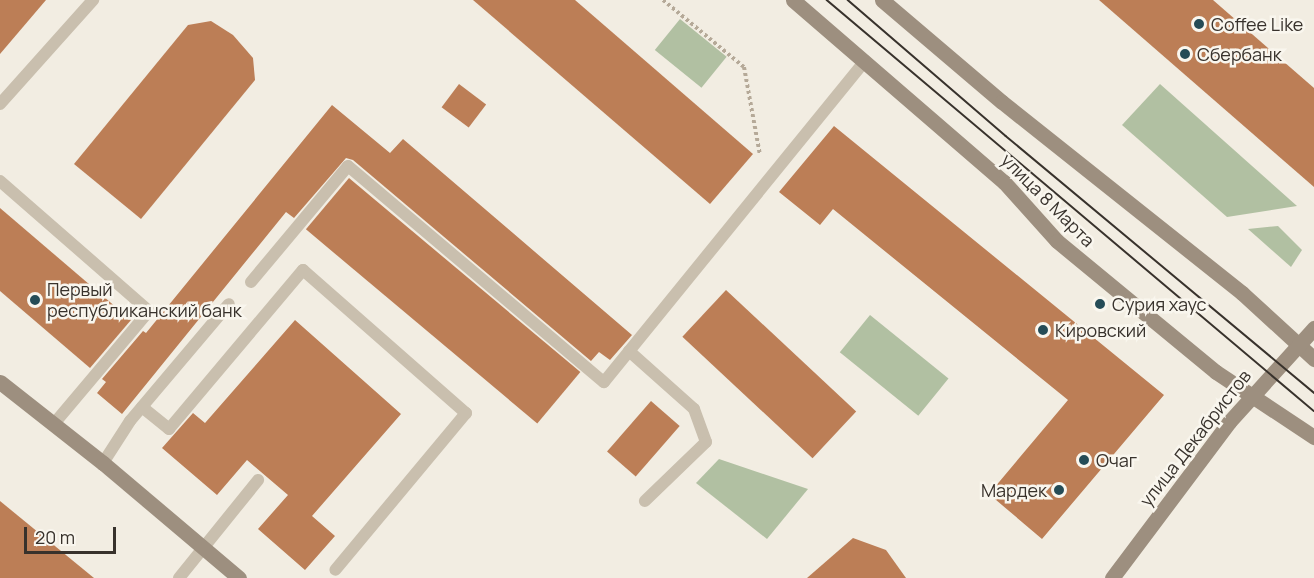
<!DOCTYPE html>
<meta charset="utf-8">
<style>
body{margin:0}
#map{position:relative;width:1314px;height:578px;overflow:hidden;background:#f2ede2;font-family:Manrope,sans-serif}
div>[style]{position:absolute}
[style*='--x']{left:calc(var(--x)*1px);top:calc(var(--y)*1px);width:calc(var(--w)*1px);rotate:calc(var(--a)*1deg)}
.green>*{inset:0;background:#b1c0a2;transform-origin:0 0}
.building>*{inset:0;background:#bc7e56;transform-origin:0 0}
.path>*{height:4px;margin-top:-2px;transform-origin:0;background:repeating-linear-gradient(90deg,#b5a998 0 3px,transparent 0 6px)}
.lane>*{height:12px;margin:-6px;padding:0 6px;transform-origin:6px;border-radius:6px;background:#c9bfae}
.secondary>*{height:15px;margin:-7.5px;padding:0 7.5px;transform-origin:7.5px;border-radius:7.5px;background:#9d8f7f}
.tram>*{height:1.5px;margin:-0.75px;padding:0 0.75px;transform-origin:0.75px;border-radius:0.75px;background:#38322c}
.dots>*{width:16px;height:16px;translate:-50% -50%;box-sizing:border-box;border:3px solid #f9f6ee;border-radius:50%}
span{translate:-50% -50%;white-space:nowrap;text-align:center;line-height:1.15;-webkit-text-stroke:5px #f9f6ee;paint-order:stroke}
.poi-label{font-size:18px;color:#38322c}
.left{translate:0 -50%;text-align:left}
.right{translate:-100% -50%;text-align:right}
.street-label{font-size:18px;color:#38322c}
.scale{position:absolute;left:24px;top:527px;width:92px;height:27px;box-sizing:border-box;border:3px solid #38322c;border-top:0;padding-left:8px;font-size:18px;line-height:21px;white-space:nowrap;color:#38322c;-webkit-text-stroke:4px #f9f6ee;paint-order:stroke}
</style>
<div id="map">
<div class="green">
<i style="left:680px;top:19px;width:60px;height:40px;rotate:39deg"></i>
<i style="clip-path:polygon(1160px 84px,1297px 206px,1227px 217px,1122px 125px)"></i>
<i style="clip-path:polygon(1278px 226px,1302px 250px,1291px 267px,1248px 229px)"></i>
<i style="left:870px;top:315px;width:101px;height:48px;rotate:39deg"></i>
<i style="clip-path:polygon(719px 459px,808px 489px,767px 539px,696px 483px)"></i>
</div>
<div class="building">
<i style="clip-path:polygon(0 0,46px 0,0 54px)"></i>
<i style="clip-path:polygon(473px 0,575px 0,753px 154px,710px 204px)"></i>
<i style="clip-path:polygon(1099px 0,1213px 0,1314px 88px,1314px 187px)"></i>
<i style="clip-path:polygon(211px 21px,233px 35px,253px 58px,255px 80px,141px 219px,74px 164px,188px 25px)"></i>
<i style="left:459px;top:84px;width:34px;height:29px;rotate:37deg"></i>
<i style="clip-path:polygon(332px 105px,390px 153px,403px 139px,632px 335px,610px 360px,599px 352px,591px 361px,353px 160px,346px 158px,294px 218px,286px 212px,122px 414px,97px 393px,106px 382px,102px 379px,143px 331px,146px 333px)"></i>
<i style="clip-path:polygon(834px 126px,1164px 395px,1042px 539px,989px 494px,1068px 400px,833px 209px,820px 225px,779px 192px)"></i>
<i style="left:349px;top:178px;width:302px;height:67px;rotate:40deg"></i>
<i style="clip-path:polygon(0 208px,131px 320px,90px 368px,0 291px)"></i>
<i style="left:726px;top:290px;width:178px;height:64px;rotate:43deg"></i>
<i style="clip-path:polygon(295px 320px,401px 414px,312px 516px,335px 536px,305px 570px,258px 529px,288px 495px,247px 460px,217px 495px,162px 448px,193px 413px,205px 423px)"></i>
<i style="left:651px;top:401px;width:38px;height:67px;rotate:41deg"></i>
<i style="clip-path:polygon(0 501px,94px 578px,0 578px)"></i>
<i style="clip-path:polygon(853px 538px,886px 550px,906px 578px,807px 578px)"></i>
</div>
<div class="path">
<i style="--x:663;--y:0;--w:105;--a:39.6"></i>
<i style="--x:744;--y:67;--w:89;--a:79.7"></i>
</div>
<div class="lane">
<i style="--x:0;--y:104;--w:140;--a:-48.2"></i>
<i style="--x:0;--y:181;--w:198;--a:41.1"></i>
<i style="--x:149;--y:311;--w:149;--a:130.1"></i>
<i style="--x:251;--y:282;--w:151;--a:-50.1"></i>
<i style="--x:348;--y:166;--w:335;--a:40.2"></i>
<i style="--x:604;--y:382;--w:414;--a:-50.9"></i>
<i style="--x:629;--y:351;--w:87;--a:41.7"></i>
<i style="--x:694;--y:409;--w:35;--a:70"></i>
<i style="--x:706;--y:442;--w:85;--a:136"></i>
<i style="--x:142;--y:407;--w:35;--a:39"></i>
<i style="--x:169;--y:429;--w:208;--a:-49.9"></i>
<i style="--x:303;--y:270;--w:217;--a:41.3"></i>
<i style="--x:466;--y:413;--w:204;--a:129.8"></i>
<i style="--x:103;--y:463;--w:50;--a:-57.3"></i>
<i style="--x:130;--y:421;--w:153;--a:-49.8"></i>
<i style="--x:179;--y:578;--w:126;--a:-51.1"></i>
</div>
<div class="secondary">
<i style="--x:793;--y:0;--w:279;--a:40.8"></i>
<i style="--x:1004;--y:182;--w:79;--a:48.1"></i>
<i style="--x:1057;--y:241;--w:206;--a:39.5"></i>
<i style="--x:1216;--y:372;--w:118;--a:33.6"></i>
<i style="--x:882;--y:0;--w:157;--a:40.4"></i>
<i style="--x:1002;--y:102;--w:307;--a:38.5"></i>
<i style="--x:1242;--y:293;--w:98;--a:42.5"></i>
<i style="--x:0;--y:382;--w:131;--a:38.2"></i>
<i style="--x:103;--y:463;--w:178;--a:40.2"></i>
<i style="--x:1112;--y:578;--w:195;--a:-53.1"></i>
<i style="--x:1229;--y:422;--w:127;--a:-47.9"></i>
</div>
<div class="tram">
<i style="--x:827;--y:0;--w:637;--a:40.16"></i>
<i style="--x:848;--y:0;--w:208;--a:40.7"></i>
<i style="--x:1006;--y:136;--w:401;--a:39.8"></i>
</div>
<div class="dots">
<i style="left:1199px;top:24px;background:#254c57"></i>
<i style="left:1185px;top:54px;background:#254c57"></i>
<i style="left:35px;top:300px;background:#254c57"></i>
<i style="left:1100px;top:304px;background:#254c57"></i>
<i style="left:1043px;top:330px;background:#254c57"></i>
<i style="left:1084px;top:460px;background:#254c57"></i>
<i style="left:1059px;top:490px;background:#254c57"></i>
</div>
<div class="poi-label">
<span class="left" style="left:1211px;top:24px">Coffee Like</span>
<span class="left" style="left:1197px;top:54px">Сбербанк</span>
<span class="left" style="left:47px;top:300px">Первый<br>республиканский банк</span>
<span class="left" style="left:1112px;top:304px">Сурия хаус</span>
<span class="left" style="left:1055px;top:330px">Кировский</span>
<span class="left" style="left:1096px;top:460px">Очаг</span>
<span class="right" style="left:1047px;top:490px">Мардек</span>
</div>
<div class="street-label">
<span style="left:1048px;top:200px;rotate:45deg">улица 8 Марта</span>
<span style="left:1195px;top:438px;rotate:-52deg">улица Декабристов</span>
</div>
<div class="scale">20 m</div>
</div>
